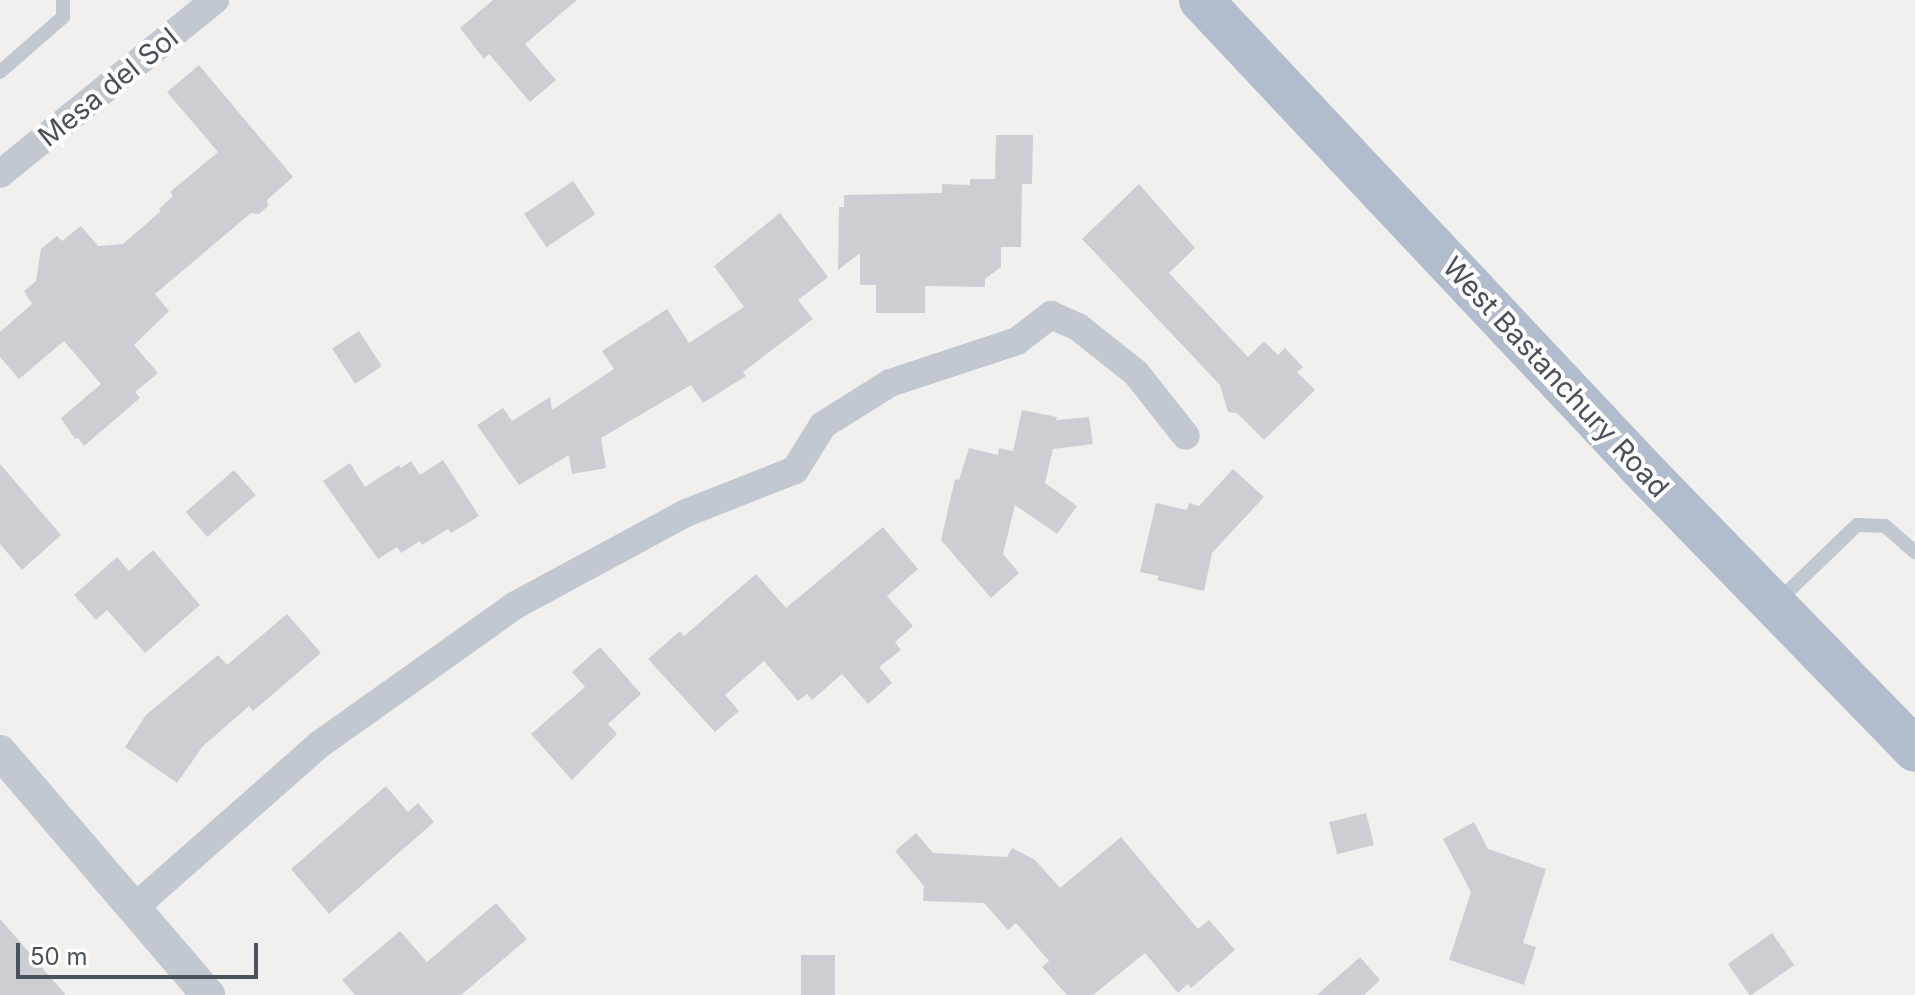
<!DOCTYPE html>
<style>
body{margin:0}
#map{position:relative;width:1915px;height:995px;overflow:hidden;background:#f2f0ef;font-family:Inter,sans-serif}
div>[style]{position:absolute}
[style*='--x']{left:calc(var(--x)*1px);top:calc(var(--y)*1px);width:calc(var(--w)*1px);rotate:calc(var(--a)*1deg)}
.building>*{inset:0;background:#cdced3;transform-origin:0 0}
.service>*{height:14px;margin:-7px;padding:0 7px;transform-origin:7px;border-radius:7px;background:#c1c8d0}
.minor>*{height:28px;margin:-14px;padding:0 14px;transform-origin:14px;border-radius:14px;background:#c1c8d0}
.tertiary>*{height:34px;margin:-17px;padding:0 17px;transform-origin:17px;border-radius:17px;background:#c1c8d0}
.primary>*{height:44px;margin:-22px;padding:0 22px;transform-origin:22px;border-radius:22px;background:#b1bccc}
span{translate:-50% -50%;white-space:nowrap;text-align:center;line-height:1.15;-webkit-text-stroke:8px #fff;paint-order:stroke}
.street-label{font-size:28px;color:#49515b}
.scale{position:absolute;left:16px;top:943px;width:242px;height:36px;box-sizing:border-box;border:4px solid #49515b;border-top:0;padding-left:10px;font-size:24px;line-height:28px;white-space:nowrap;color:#49515b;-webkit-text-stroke:6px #fff;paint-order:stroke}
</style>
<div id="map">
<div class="building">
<i style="clip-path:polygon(493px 0,577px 0,525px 44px,556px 80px,530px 102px,489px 54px,484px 59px,460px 28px)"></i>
<i style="clip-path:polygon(199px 65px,293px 177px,267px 200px,268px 206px,259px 214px,251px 213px,155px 294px,169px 311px,134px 345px,158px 373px,135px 392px,140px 398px,84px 446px,78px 438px,75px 439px,61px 418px,101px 384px,64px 341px,19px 379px,0 357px,0 332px,32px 304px,24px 291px,36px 281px,41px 249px,57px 236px,62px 241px,81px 226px,98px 246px,123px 244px,161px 211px,159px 209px,173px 196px,170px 192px,218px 152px,167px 92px)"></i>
<i style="clip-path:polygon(996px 135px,1033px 135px,1032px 184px,1022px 184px,1021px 247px,1001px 247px,1001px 267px,985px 279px,985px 287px,925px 286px,925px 313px,876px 313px,876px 285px,860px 285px,860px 253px,838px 270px,839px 207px,844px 207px,844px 195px,942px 193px,942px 184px,970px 185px,970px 179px,995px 179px)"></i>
<i style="left:573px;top:181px;width:40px;height:59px;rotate:56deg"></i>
<i style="clip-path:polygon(1139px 184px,1195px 248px,1169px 273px,1248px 357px,1264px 341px,1278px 355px,1285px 348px,1303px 367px,1297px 372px,1315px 390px,1264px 440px,1237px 413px,1228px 412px,1220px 385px,1082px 239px)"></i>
<i style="clip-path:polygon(780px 213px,828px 277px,798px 300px,813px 319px,743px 372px,746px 376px,703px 403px,691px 385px,601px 438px,606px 468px,572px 474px,569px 455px,519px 485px,477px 425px,503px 408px,512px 421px,550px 397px,552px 410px,614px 369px,602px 351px,667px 309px,689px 343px,744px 307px,714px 266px)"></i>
<i style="left:359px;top:331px;width:42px;height:32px;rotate:57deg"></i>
<i style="clip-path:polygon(1022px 410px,1057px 417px,1056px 420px,1089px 417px,1093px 444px,1053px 449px,1045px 483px,1077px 506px,1057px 534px,1015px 505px,1003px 554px,1019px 573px,991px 598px,941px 540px,955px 479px,959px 480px,969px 448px,998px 455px,999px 448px,1013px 451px)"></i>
<i style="clip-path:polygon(443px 460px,479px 516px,451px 533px,448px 529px,422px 545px,420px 541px,401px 553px,397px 547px,378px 559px,323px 481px,350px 463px,365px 487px,399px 465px,401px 468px,411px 461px,420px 475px)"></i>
<i style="clip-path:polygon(0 464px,61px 535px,22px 570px,0 544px)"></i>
<i style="clip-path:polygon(1233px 469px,1264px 497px,1212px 553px,1204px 591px,1157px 580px,1159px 576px,1140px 572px,1156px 503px,1187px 510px,1189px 503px,1199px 506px)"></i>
<i style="left:234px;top:470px;width:33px;height:64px;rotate:49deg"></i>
<i style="clip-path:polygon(883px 527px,918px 569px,887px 596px,913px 626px,895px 642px,901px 650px,879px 667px,892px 683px,868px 704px,842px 674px,812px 700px,807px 694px,798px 701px,764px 661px,725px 695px,739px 711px,715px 732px,648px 659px,680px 631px,684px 636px,756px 574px,786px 608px)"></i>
<i style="clip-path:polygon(153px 550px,200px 605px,145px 653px,107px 610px,96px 620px,74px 595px,117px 557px,129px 571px)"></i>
<i style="clip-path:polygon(287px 614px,321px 653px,253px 711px,249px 706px,203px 746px,177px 783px,125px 747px,146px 715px,218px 655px,227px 665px)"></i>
<i style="clip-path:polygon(600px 647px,641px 694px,608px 724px,617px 734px,572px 780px,531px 734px,585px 687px,572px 672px)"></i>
<i style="clip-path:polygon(386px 786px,408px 812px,418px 803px,434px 822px,329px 914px,291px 869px)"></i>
<i style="left:1366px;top:813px;width:33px;height:38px;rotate:76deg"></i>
<i style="clip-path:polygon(1474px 822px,1488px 849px,1546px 869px,1523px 943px,1536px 947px,1524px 985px,1449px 960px,1471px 892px,1443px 839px)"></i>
<i style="clip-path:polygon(916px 833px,933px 853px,1007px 857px,1012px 848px,1035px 860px,1060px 888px,1121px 837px,1198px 929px,1209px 920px,1235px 950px,1191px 988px,1188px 984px,1178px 993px,1145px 953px,1093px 995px,1067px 995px,1042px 967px,1049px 961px,1016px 923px,1008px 930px,984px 903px,923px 901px,924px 886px,895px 851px)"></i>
<i style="clip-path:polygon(496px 903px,527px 939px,461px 995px,355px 995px,342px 980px,400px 931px,427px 962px)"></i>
<i style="clip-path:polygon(0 919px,66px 995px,0 995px)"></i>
<i style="left:1772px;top:933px;width:39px;height:54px;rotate:55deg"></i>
<i style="left:801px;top:955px;width:34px;height:40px"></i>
<i style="clip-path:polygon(1360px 957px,1380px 980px,1364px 995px,1317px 995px)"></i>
</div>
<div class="service">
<i style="--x:0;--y:72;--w:84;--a:-41.1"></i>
<i style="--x:63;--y:17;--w:17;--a:-90"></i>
<i style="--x:1776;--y:603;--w:112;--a:-43.9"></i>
<i style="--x:1857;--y:525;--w:28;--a:2"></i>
<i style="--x:1885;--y:526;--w:40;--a:41"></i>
</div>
<div class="minor">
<i style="--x:0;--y:174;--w:277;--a:-39"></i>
<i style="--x:135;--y:907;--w:247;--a:-41.4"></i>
<i style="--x:320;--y:744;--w:238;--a:-35.4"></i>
<i style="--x:514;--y:606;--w:196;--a:-28.4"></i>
<i style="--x:686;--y:513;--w:117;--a:-21.5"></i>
<i style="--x:795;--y:470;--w:53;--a:-58.1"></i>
<i style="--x:823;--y:425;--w:79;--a:-32.1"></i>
<i style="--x:890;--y:383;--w:134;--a:-18.3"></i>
<i style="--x:1017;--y:341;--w:43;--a:-37.4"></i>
<i style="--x:1051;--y:315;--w:30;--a:24"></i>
<i style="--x:1078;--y:327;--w:74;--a:38.4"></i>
<i style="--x:1136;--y:373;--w:80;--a:51.6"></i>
</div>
<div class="tertiary">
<i style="--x:0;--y:752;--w:320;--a:49.4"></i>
</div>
<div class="primary">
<i style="--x:1201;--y:0;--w:654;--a:46.74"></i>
<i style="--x:1649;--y:476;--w:382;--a:45.8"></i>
</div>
<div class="street-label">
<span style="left:108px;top:87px;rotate:-39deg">Mesa del Sol</span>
<span style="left:1556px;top:377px;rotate:47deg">West Bastanchury Road</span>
</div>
<div class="scale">50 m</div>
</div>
